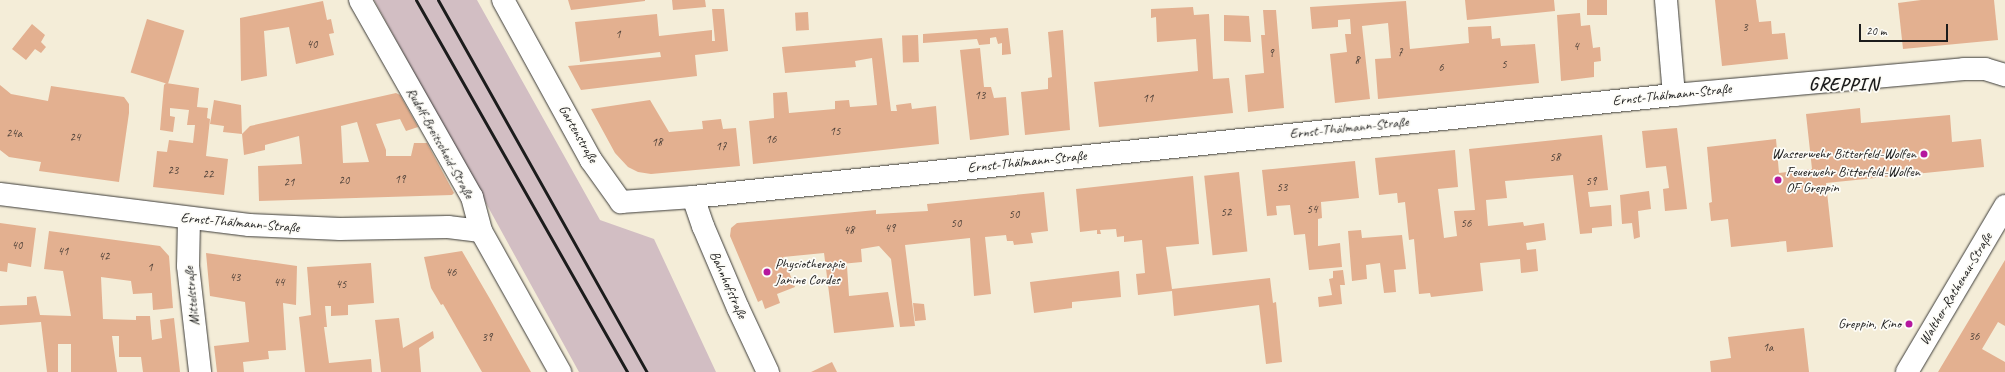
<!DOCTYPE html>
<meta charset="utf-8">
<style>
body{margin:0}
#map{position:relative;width:2005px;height:372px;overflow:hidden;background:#f4edd8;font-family:Caveat,sans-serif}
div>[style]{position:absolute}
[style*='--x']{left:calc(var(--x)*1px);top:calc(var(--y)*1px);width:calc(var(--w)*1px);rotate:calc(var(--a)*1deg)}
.industrial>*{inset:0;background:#d2bec3}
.building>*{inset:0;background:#e3b090;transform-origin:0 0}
.roads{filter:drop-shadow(0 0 1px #3c3b38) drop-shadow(0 0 1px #3c3b38)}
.minor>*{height:22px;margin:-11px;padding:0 11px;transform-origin:11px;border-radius:11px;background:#fff}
.rail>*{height:3px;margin:-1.5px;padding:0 1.5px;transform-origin:1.5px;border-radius:1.5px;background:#1c1c1c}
.dots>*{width:11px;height:11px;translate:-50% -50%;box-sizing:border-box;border:2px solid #fdfcf7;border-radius:50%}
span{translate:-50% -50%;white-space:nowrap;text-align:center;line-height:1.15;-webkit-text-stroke:3.5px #fdfcf7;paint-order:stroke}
.number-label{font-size:12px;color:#4e4139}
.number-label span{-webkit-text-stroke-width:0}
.street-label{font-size:14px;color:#1c1c1c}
.poi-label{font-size:14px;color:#1c1c1c}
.right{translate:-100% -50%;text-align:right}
.left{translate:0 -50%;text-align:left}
.district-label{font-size:18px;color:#1c1c1c;font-weight:700;letter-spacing:1px}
.scale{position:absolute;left:1859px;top:24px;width:89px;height:18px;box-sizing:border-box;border:2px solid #1c1c1c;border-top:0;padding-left:5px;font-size:12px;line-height:14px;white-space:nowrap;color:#1c1c1c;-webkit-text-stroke:3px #fdfcf7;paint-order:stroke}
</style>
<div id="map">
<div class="industrial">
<i style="clip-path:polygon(374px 0,477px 0,600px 220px,654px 239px,716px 372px,579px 372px)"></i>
</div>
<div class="building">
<i style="clip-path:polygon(568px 0,645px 0,645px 1px,571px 10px)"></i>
<i style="clip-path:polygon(672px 0,705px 0,706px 7px,673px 10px)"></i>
<i style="clip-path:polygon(1465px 0,1554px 0,1555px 11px,1467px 20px)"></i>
<i style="left:1587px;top:0;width:20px;height:15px"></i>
<i style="clip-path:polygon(1715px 0,1756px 0,1759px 22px,1771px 21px,1772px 34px,1785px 33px,1788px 59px,1722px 66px)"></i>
<i style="clip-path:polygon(1921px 0,1994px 0,1998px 40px,1903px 49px,1898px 3px)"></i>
<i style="clip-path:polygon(323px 1px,327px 20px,331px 19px,334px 33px,329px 34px,334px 55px,296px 64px,289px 27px,264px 31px,267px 76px,241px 81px,240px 18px)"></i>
<i style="clip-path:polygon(1406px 1px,1410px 49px,1469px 43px,1468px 27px,1491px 26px,1492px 39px,1500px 38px,1501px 46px,1535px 44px,1539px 83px,1378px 99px,1375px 59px,1391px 58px,1388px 23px,1362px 26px,1370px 99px,1335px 103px,1330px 54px,1347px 52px,1345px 34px,1351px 34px,1350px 19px,1338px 20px,1338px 27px,1312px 29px,1310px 7px)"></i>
<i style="clip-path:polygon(1193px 7px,1194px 15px,1209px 14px,1213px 79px,1229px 78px,1233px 113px,1099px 127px,1094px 82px,1198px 71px,1196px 39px,1157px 42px,1156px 17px,1151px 18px,1151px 9px)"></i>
<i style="clip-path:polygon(712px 9px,724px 9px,728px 51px,695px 55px,697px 76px,581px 90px,568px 66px,661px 57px,660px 52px,580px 62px,575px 22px,657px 14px,659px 36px,712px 30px,712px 41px,715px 41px)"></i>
<i style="clip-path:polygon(1263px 10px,1276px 10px,1284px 108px,1248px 112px,1245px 75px,1264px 73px,1261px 35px,1265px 35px)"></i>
<i style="left:808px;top:12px;width:18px;height:13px;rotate:87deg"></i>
<i style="clip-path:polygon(1580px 13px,1581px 26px,1590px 25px,1593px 48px,1600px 47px,1601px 61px,1594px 62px,1594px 77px,1561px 81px,1557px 15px)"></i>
<i style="clip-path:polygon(1224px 15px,1249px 16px,1251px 42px,1224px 41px)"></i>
<i style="left:147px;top:19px;width:39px;height:56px;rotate:17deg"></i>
<i style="clip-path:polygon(32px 24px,45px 35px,41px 42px,46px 47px,41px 53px,35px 49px,26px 60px,12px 49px)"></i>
<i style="clip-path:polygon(1008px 28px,1011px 54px,1002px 55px,1002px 43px,998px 44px,996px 37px,990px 38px,990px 44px,979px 45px,977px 39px,923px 43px,923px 34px)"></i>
<i style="clip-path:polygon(1063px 30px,1070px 130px,1025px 135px,1021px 92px,1048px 89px,1048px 78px,1052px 77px,1048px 32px)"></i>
<i style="left:918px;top:35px;width:27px;height:16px;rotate:88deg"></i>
<i style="clip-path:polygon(882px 38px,891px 111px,897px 111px,896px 105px,911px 103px,912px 109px,936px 106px,939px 144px,753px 164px,749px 121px,774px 118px,773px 93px,787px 92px,789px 113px,835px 109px,835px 101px,849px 100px,850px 107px,877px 105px,872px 58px,855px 61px,856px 67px,785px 73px,782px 47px)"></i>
<i style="clip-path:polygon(980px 48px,984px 87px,991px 87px,994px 98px,1006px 97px,1009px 135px,970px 140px,960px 50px)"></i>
<i style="clip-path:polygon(166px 83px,199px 88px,197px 107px,208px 108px,207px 118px,210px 119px,206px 156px,228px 159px,224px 195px,153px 187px,157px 151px,167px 152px,169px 140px,193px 143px,195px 125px,187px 125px,189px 110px,170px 108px,170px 116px,175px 117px,173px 132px,160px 130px,164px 85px)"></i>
<i style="clip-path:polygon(0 85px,11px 94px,48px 101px,51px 86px,124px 97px,129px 104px,129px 113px,119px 182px,39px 171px,41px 162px,9px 157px,0 150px)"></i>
<i style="clip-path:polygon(evenodd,396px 93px,400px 95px,418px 127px,406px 131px,400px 119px,376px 124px,386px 150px,386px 156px,411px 156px,414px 143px,427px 143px,454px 193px,452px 195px,259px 201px,258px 166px,302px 164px,299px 136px,265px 145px,265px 150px,244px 155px,242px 134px,223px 132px,224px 126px,210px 124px,214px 100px,241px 105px,242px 134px,250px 126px,396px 93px,357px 122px,369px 162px,343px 163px,341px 126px,357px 122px)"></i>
<i style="clip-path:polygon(650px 100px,669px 132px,703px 129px,702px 121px,721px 119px,723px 129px,736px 128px,740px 166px,651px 174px,638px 172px,628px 167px,615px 153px,591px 109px)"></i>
<i style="clip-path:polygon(1860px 108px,1861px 123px,1950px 115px,1952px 142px,1981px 139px,1984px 167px,1826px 183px,1833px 247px,1787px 252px,1786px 241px,1731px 247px,1728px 219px,1711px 221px,1709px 203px,1712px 202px,1707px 147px,1776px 139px,1779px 173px,1812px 169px,1806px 114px)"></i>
<i style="clip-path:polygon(1677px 128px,1687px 209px,1665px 211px,1663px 189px,1669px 188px,1666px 166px,1646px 168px,1642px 131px)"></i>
<i style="clip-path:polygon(1602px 135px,1608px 190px,1588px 192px,1590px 207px,1611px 205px,1612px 226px,1592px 228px,1592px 233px,1580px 234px,1573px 175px,1505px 181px,1507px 198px,1486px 200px,1488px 226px,1523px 222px,1524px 226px,1544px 223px,1546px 240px,1526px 243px,1527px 250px,1536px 249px,1538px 271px,1521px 273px,1520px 259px,1480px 263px,1483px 291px,1431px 297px,1430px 293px,1419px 294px,1414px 239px,1409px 240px,1405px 202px,1398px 203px,1397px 193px,1379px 195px,1375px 158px,1455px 150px,1458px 187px,1438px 189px,1444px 238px,1457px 236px,1454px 211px,1475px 210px,1469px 149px)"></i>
<i style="clip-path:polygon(1355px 161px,1359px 198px,1321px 202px,1322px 218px,1318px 219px,1318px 246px,1340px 243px,1342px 267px,1309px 270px,1305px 234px,1294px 235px,1290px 205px,1276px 206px,1277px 215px,1267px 216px,1262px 170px)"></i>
<i style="left:1239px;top:172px;width:80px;height:35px;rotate:84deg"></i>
<i style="clip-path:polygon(1193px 176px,1199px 244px,1166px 247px,1172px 289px,1270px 278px,1273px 303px,1276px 302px,1282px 362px,1266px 364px,1259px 305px,1174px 316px,1172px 291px,1138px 295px,1136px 274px,1145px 273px,1142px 240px,1124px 242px,1124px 236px,1117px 237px,1116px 229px,1100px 230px,1101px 234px,1097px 234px,1097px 230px,1080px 232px,1076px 189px)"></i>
<i style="clip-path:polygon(1649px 191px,1651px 209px,1638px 211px,1640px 237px,1634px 239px,1632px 223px,1622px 224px,1620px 195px)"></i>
<i style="clip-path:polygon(1044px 192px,1048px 231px,1031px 233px,1033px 243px,1014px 245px,1013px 241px,1007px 241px,1006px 235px,985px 237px,991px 294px,974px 296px,970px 238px,905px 245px,915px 326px,900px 327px,891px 259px,879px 246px,861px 249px,862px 262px,841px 264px,841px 267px,847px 266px,849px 296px,888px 292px,894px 327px,834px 333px,824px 253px,783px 257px,795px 287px,777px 294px,780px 303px,765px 309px,762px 300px,758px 302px,730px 236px,731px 228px,737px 223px,876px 210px,876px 214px,928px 211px,927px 204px)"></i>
<i style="clip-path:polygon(0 223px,36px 228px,31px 267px,8px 263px,7px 272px,0 271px)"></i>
<i style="clip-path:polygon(1361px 230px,1362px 238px,1402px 235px,1406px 269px,1394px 270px,1396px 292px,1384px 293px,1380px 263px,1366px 265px,1367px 279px,1352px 281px,1348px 231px)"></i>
<i style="clip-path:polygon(49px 231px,160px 246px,169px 256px,173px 308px,153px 310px,152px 293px,133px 294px,131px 281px,101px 277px,103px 319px,136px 320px,136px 316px,150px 316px,152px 340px,162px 338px,160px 320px,174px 318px,180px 372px,143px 372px,141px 357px,119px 357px,119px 336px,112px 336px,117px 372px,71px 372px,71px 344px,58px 344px,58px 372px,47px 372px,41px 322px,0 325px,0 306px,27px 305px,27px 297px,36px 296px,40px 315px,71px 316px,63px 271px,44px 269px)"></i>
<i style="clip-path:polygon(462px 251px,490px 299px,531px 372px,482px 372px,443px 304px,441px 305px,431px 288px,424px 257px)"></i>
<i style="clip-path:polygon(206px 253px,297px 266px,296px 305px,283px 303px,286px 350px,268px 351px,269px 359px,243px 362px,244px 372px,217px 372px,214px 346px,249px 342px,245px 302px,210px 296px)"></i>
<i style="clip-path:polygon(2005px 260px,2005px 326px,1998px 322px,1982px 349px,2005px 362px,2005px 372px,1938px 372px)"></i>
<i style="clip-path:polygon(371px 263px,374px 303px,348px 305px,348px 315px,331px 316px,331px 306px,325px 306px,327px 327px,324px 327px,329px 363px,371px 359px,372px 372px,305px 372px,299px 317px,311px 315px,307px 267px)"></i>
<i style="clip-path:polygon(1343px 270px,1345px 285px,1340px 285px,1342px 304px,1319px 307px,1318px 297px,1332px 295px,1329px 279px,1333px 278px,1333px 271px)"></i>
<i style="clip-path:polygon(1119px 271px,1121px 297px,1072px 302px,1072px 308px,1034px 313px,1030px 282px)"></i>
<i style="clip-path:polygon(913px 303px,924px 304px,926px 320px,915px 321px)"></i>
<i style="clip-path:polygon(399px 318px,403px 348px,433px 331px,434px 338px,419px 348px,421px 372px,381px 372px,375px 320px)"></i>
<i style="clip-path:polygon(1804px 328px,1809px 372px,1711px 372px,1710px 361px,1731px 358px,1728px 337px)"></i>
<i style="clip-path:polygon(832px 362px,837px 372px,811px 372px)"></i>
</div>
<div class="roads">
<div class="minor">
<i style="--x:360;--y:0;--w:227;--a:60.4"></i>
<i style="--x:472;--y:197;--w:35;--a:75"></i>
<i style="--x:481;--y:231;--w:162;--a:60.7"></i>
<i style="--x:503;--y:0;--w:183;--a:61.2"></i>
<i style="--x:591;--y:160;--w:52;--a:54.5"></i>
<i style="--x:621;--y:202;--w:72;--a:-4"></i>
<i style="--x:693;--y:197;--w:986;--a:-5.94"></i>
<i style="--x:1674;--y:95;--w:291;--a:-5.1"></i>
<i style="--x:1964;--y:69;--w:21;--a:0"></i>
<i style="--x:1985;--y:69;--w:21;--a:17"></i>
<i style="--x:1666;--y:0;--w:95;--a:85.2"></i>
<i style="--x:0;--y:194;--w:251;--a:7.1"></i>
<i style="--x:249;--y:225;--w:91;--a:2.5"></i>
<i style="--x:340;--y:229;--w:108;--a:-1.1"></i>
<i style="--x:448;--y:227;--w:33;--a:7"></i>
<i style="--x:693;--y:197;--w:31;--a:71"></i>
<i style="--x:703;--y:226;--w:89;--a:66.9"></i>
<i style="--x:738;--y:308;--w:71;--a:64.9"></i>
<i style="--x:189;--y:219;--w:47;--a:91.2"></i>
<i style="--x:188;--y:266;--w:107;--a:83.5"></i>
<i style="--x:1907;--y:372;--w:193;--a:-59.4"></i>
</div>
</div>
<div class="rail">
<i style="--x:416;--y:0;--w:428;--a:60.4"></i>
<i style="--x:438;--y:0;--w:427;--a:60.7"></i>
</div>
<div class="dots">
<i style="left:1924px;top:154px;background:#b5179e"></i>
<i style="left:1778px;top:180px;background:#b5179e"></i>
<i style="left:767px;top:272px;background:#b5179e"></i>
<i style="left:1909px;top:324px;background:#b5179e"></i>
</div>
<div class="number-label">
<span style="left:1745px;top:28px">3</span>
<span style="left:618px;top:35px">1</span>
<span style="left:312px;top:45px">40</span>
<span style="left:1576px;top:47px">4</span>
<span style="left:1400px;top:53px">7</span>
<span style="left:1271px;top:54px">9</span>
<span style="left:1357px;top:61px">8</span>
<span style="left:1504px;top:65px">5</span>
<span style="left:1441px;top:68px">6</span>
<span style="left:980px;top:96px">13</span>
<span style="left:1148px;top:99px">11</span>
<span style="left:835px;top:132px">15</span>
<span style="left:14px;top:134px">24a</span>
<span style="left:75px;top:138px">24</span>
<span style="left:771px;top:140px">16</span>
<span style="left:657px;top:143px">18</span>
<span style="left:721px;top:147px">17</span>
<span style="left:1555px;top:158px">58</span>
<span style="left:173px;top:171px">23</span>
<span style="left:208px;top:175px">22</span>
<span style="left:400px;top:180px">19</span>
<span style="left:344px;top:181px">20</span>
<span style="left:1591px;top:182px">59</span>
<span style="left:289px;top:183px">21</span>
<span style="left:1282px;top:188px">53</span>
<span style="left:1312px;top:210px">54</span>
<span style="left:1226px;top:213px">52</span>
<span style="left:1014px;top:215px">50</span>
<span style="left:956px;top:224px">50</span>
<span style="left:1466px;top:224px">56</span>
<span style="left:890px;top:229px">49</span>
<span style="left:849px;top:231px">48</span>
<span style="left:17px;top:246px">40</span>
<span style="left:63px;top:252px">41</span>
<span style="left:104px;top:257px">42</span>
<span style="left:150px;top:268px">1</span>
<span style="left:451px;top:273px">46</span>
<span style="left:235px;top:278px">43</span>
<span style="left:279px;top:283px">44</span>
<span style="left:341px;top:285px">45</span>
<span style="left:1974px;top:337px">36</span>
<span style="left:487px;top:338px">39</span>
<span style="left:1768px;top:348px">1a</span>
</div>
<div class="street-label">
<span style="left:1672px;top:95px;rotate:-6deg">Ernst-Thälmann-Straße</span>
<span style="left:1349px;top:128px;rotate:-6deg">Ernst-Thälmann-Straße</span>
<span style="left:578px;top:134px;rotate:60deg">Gartenstraße</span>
<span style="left:440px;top:143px;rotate:61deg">Rudolf-Breitscheid-Straße</span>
<span style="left:1027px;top:162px;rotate:-6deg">Ernst-Thälmann-Straße</span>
<span style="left:240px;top:223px;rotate:5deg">Ernst-Thälmann-Straße</span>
<span style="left:728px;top:285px;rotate:66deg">Bahnhofstraße</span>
<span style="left:1956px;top:289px;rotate:-59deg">Walther-Rathenau-Straße</span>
<span style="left:192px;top:296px;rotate:-96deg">Mittelstraße</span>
</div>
<div class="poi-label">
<span class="right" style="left:1916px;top:154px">Wasserwehr Bitterfeld-Wolfen</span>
<span class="left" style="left:1786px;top:180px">Feuerwehr Bitterfeld-Wolfen<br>OF Greppin</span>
<span class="left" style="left:775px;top:272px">Physiotherapie<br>Janine Cordes</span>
<span class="right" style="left:1901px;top:324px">Greppin, Kino</span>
</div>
<div class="district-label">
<span style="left:1844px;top:84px">GREPPIN</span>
</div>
<div class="scale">20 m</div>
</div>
